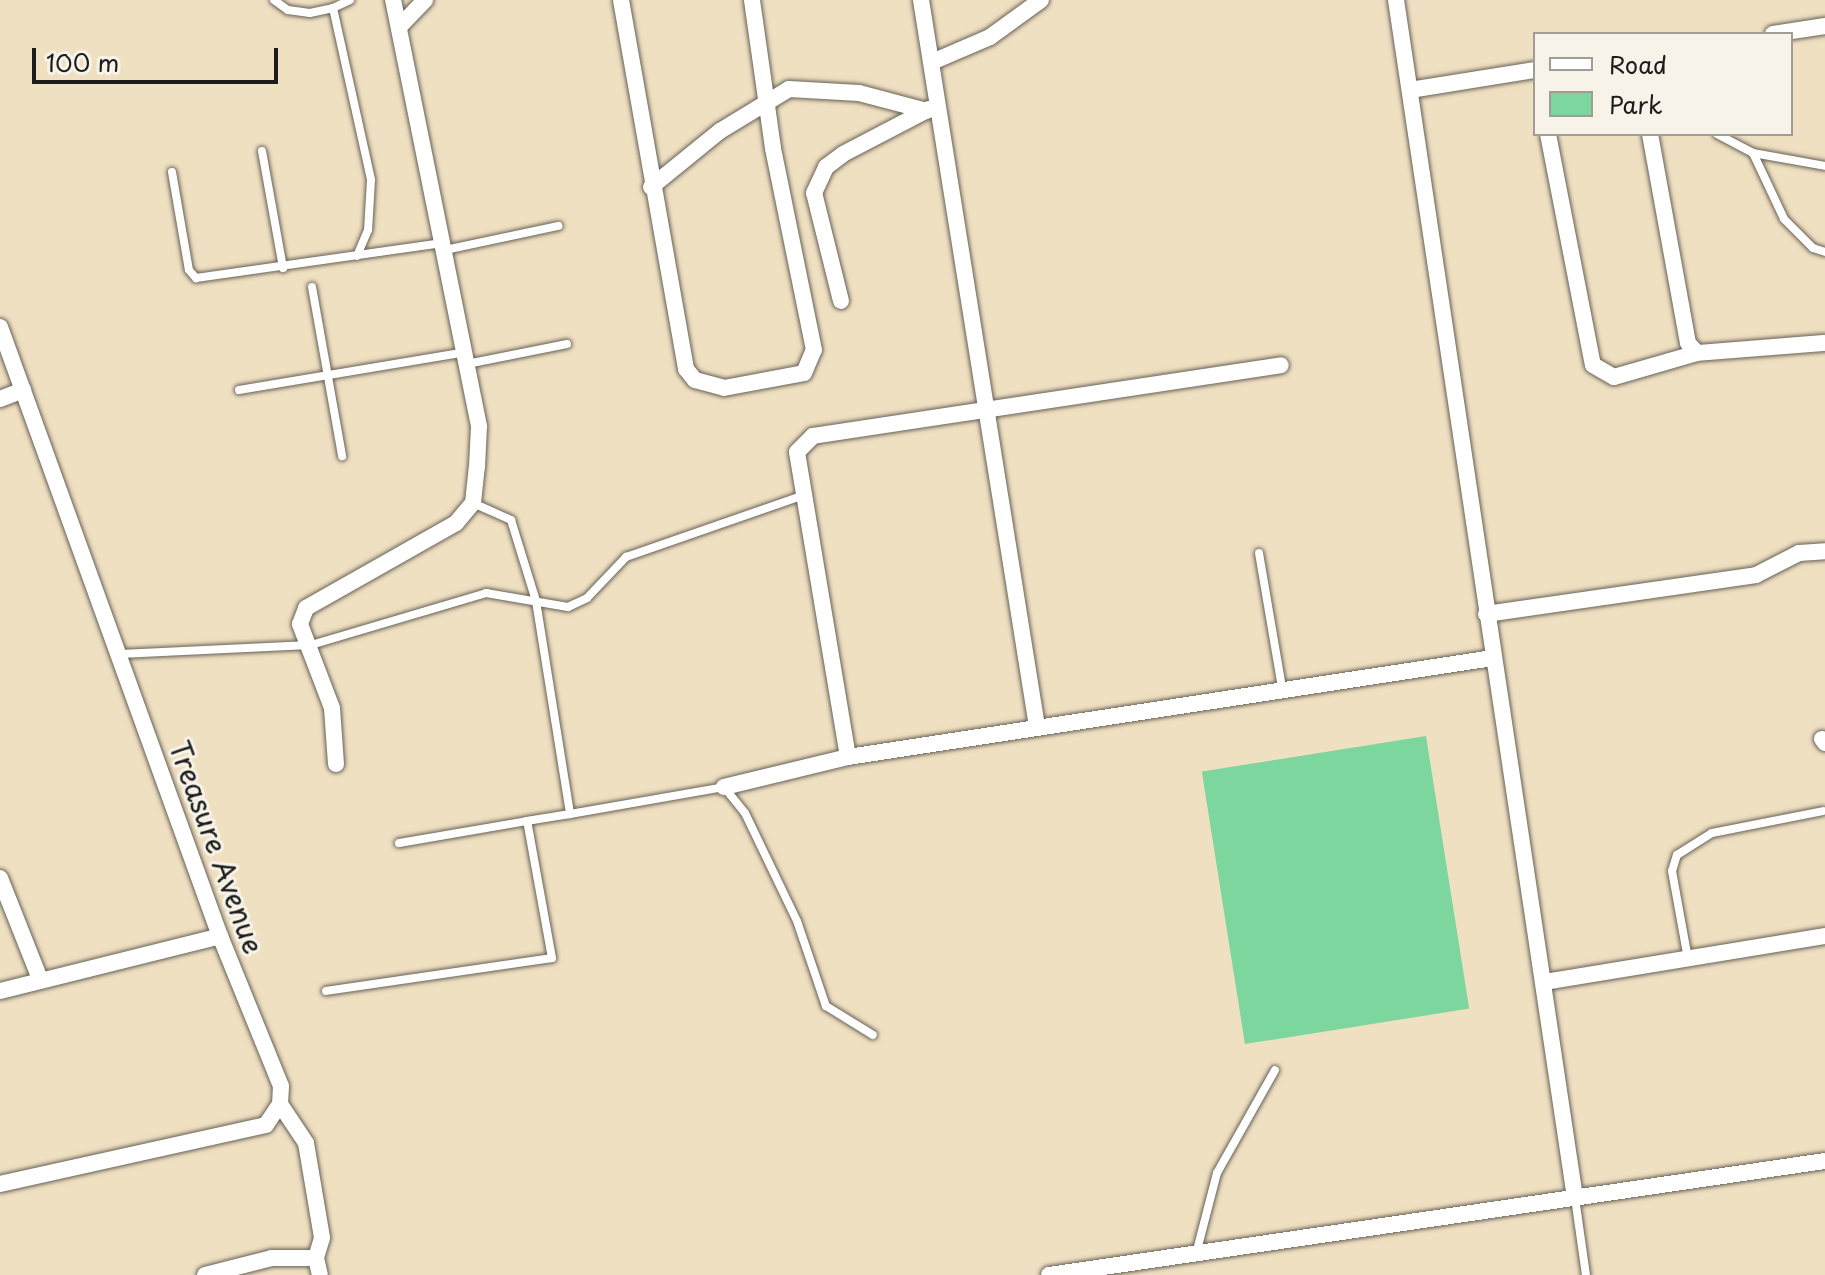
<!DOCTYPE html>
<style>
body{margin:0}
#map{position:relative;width:1825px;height:1275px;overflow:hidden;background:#f0e0c2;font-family:"Playpen Sans",sans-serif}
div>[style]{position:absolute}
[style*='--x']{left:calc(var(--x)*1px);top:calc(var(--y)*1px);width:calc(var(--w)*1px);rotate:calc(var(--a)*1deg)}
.green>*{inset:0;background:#7cd69d;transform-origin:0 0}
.roads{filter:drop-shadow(0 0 2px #666156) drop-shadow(0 0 2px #666156)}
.lane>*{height:8px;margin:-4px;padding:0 4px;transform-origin:4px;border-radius:4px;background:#fff}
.street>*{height:16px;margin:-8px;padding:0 8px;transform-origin:8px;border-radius:8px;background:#fff}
span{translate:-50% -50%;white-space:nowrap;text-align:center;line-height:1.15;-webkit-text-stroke:6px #f7f3e8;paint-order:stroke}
.street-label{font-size:28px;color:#1c1c1c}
.legend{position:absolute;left:1533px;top:32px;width:260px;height:104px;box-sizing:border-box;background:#f7f3e8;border:2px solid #9f9d96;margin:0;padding:10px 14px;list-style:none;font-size:24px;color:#1c1c1c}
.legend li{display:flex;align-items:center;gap:16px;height:40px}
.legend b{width:40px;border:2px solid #9f9d96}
.scale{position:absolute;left:32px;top:48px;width:246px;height:36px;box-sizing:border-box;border:4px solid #1c1c1c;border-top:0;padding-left:10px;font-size:24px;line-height:28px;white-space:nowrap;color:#1c1c1c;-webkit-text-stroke:6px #f7f3e8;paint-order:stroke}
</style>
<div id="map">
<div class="green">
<i style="left:1426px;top:736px;width:276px;height:227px;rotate:81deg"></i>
</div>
<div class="roads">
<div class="lane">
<i style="--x:274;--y:0;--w:17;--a:36"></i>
<i style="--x:288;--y:10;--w:22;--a:8"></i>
<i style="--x:310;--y:13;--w:24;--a:-12"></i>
<i style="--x:350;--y:0;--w:19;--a:155"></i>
<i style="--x:333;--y:8;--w:176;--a:77.5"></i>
<i style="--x:371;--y:180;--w:50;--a:93.4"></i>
<i style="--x:368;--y:230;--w:28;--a:113"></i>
<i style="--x:1717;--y:134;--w:41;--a:27.8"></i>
<i style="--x:1753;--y:153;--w:73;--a:10.2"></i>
<i style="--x:262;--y:151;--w:119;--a:79.8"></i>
<i style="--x:1753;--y:153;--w:73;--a:64.8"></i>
<i style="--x:1784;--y:219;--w:41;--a:45"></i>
<i style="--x:1813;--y:248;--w:13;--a:18"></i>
<i style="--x:172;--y:172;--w:99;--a:80.2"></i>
<i style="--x:189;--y:270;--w:11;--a:49"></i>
<i style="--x:196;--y:278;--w:249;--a:-8.1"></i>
<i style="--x:445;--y:250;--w:116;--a:-12"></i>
<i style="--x:312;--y:287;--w:172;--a:79.9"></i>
<i style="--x:467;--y:364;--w:102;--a:-11.3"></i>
<i style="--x:239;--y:390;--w:229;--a:-9.5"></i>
<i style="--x:473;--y:503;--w:42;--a:24.1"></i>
<i style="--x:511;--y:520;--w:85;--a:72.8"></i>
<i style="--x:536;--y:601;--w:216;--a:80.9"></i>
<i style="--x:570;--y:814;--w:44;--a:170.8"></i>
<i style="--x:1259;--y:553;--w:136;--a:80.3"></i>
<i style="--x:119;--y:654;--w:192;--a:-2.7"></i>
<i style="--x:311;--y:645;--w:183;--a:-16.5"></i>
<i style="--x:486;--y:593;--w:83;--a:9.7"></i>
<i style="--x:568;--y:607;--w:21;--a:-25"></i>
<i style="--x:587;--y:598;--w:57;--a:-46.4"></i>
<i style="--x:626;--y:557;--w:188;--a:-19.2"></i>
<i style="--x:570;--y:814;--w:156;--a:-9.9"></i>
<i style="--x:724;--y:787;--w:33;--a:51"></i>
<i style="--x:745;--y:813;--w:120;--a:64.3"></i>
<i style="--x:797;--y:921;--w:90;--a:71.2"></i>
<i style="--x:826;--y:1006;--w:55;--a:31.7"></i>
<i style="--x:1688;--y:959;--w:89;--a:-100.3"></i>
<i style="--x:1672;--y:871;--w:17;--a:-73"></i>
<i style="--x:1677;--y:855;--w:41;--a:-32.2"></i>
<i style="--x:1712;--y:833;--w:113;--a:-11.2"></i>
<i style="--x:326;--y:991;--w:228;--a:-8.3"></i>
<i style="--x:552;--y:958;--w:139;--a:-100.3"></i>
<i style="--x:527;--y:821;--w:130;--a:170.2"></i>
<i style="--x:1575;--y:1198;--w:78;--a:81.9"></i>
<i style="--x:1196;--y:1254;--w:84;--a:-75.5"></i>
<i style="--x:1217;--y:1173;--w:118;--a:-60.6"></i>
</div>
<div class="street">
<i style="--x:621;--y:0;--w:375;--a:80"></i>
<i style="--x:686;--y:369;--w:14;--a:51"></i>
<i style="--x:695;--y:380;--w:30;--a:15"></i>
<i style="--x:724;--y:388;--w:81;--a:-10.6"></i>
<i style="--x:804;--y:373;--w:25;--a:-67"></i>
<i style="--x:814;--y:350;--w:206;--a:-101.5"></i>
<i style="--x:773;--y:148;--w:149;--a:-98.1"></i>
<i style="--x:921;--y:0;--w:736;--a:80.93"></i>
<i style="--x:1396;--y:0;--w:1211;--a:81.5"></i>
<i style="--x:400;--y:26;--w:36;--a:-46"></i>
<i style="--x:1773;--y:34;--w:53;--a:-8.7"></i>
<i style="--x:932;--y:62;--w:63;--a:-23.3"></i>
<i style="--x:990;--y:37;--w:63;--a:-36"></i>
<i style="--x:1410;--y:90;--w:127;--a:-9.1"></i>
<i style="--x:1548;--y:134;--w:235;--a:79"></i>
<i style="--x:1593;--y:365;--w:24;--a:30"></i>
<i style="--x:1614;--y:377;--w:86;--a:-16.1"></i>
<i style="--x:1650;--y:134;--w:212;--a:79.7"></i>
<i style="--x:1688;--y:343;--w:13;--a:48"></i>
<i style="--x:1697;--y:353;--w:128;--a:-4.5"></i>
<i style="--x:651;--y:187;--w:89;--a:-39.1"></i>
<i style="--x:720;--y:131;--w:81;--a:-31.3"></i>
<i style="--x:789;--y:89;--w:70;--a:3.3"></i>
<i style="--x:859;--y:93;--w:70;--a:14.8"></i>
<i style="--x:841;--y:301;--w:111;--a:-104"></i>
<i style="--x:814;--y:193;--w:29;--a:-65"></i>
<i style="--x:826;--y:167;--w:21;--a:-37"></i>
<i style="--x:843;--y:154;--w:97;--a:-27.6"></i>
<i style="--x:0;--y:327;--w:648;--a:70.14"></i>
<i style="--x:220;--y:936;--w:162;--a:67.9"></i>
<i style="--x:281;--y:1086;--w:18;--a:93"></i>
<i style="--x:280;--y:1104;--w:25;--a:124"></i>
<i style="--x:266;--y:1125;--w:272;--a:167.5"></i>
<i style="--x:0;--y:399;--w:25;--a:-21"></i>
<i style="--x:1486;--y:614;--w:273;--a:-8.2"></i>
<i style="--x:1756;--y:575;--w:48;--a:-27.1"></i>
<i style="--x:1799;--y:553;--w:26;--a:-4"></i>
<i style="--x:1822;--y:739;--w:5;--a:53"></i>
<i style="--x:848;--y:757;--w:309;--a:-99.5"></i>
<i style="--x:797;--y:452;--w:23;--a:-45"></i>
<i style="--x:813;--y:436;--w:473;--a:-8.6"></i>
<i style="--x:336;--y:764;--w:56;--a:-94.1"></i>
<i style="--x:332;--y:708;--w:90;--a:-110.9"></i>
<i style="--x:300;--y:624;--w:17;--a:-69"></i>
<i style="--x:306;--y:608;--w:172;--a:-29.5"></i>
<i style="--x:456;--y:523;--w:26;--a:-50"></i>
<i style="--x:473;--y:503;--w:36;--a:-84"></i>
<i style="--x:477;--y:467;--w:41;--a:-87.2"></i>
<i style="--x:479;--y:426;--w:435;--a:-101.4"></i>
<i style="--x:724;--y:787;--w:128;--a:-13.6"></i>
<i style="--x:848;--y:757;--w:653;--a:-8.73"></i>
<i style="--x:0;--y:878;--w:109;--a:68.4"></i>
<i style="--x:1544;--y:982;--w:285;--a:-9.3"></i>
<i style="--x:0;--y:991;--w:227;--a:-14"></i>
<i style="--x:280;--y:1104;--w:47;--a:56.3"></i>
<i style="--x:306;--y:1143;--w:96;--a:80.4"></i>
<i style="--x:322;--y:1238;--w:21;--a:107"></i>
<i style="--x:316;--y:1258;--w:17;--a:77"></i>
<i style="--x:205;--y:1275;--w:69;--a:-14.2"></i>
<i style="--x:272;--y:1258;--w:44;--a:0"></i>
<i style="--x:1049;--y:1275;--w:784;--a:-8.36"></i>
</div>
</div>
<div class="street-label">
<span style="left:217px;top:847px;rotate:70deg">Treasure Avenue</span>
</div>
<ul class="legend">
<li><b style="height:10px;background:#fff"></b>Road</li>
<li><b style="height:22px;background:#7cd69d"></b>Park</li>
</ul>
<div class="scale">100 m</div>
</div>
